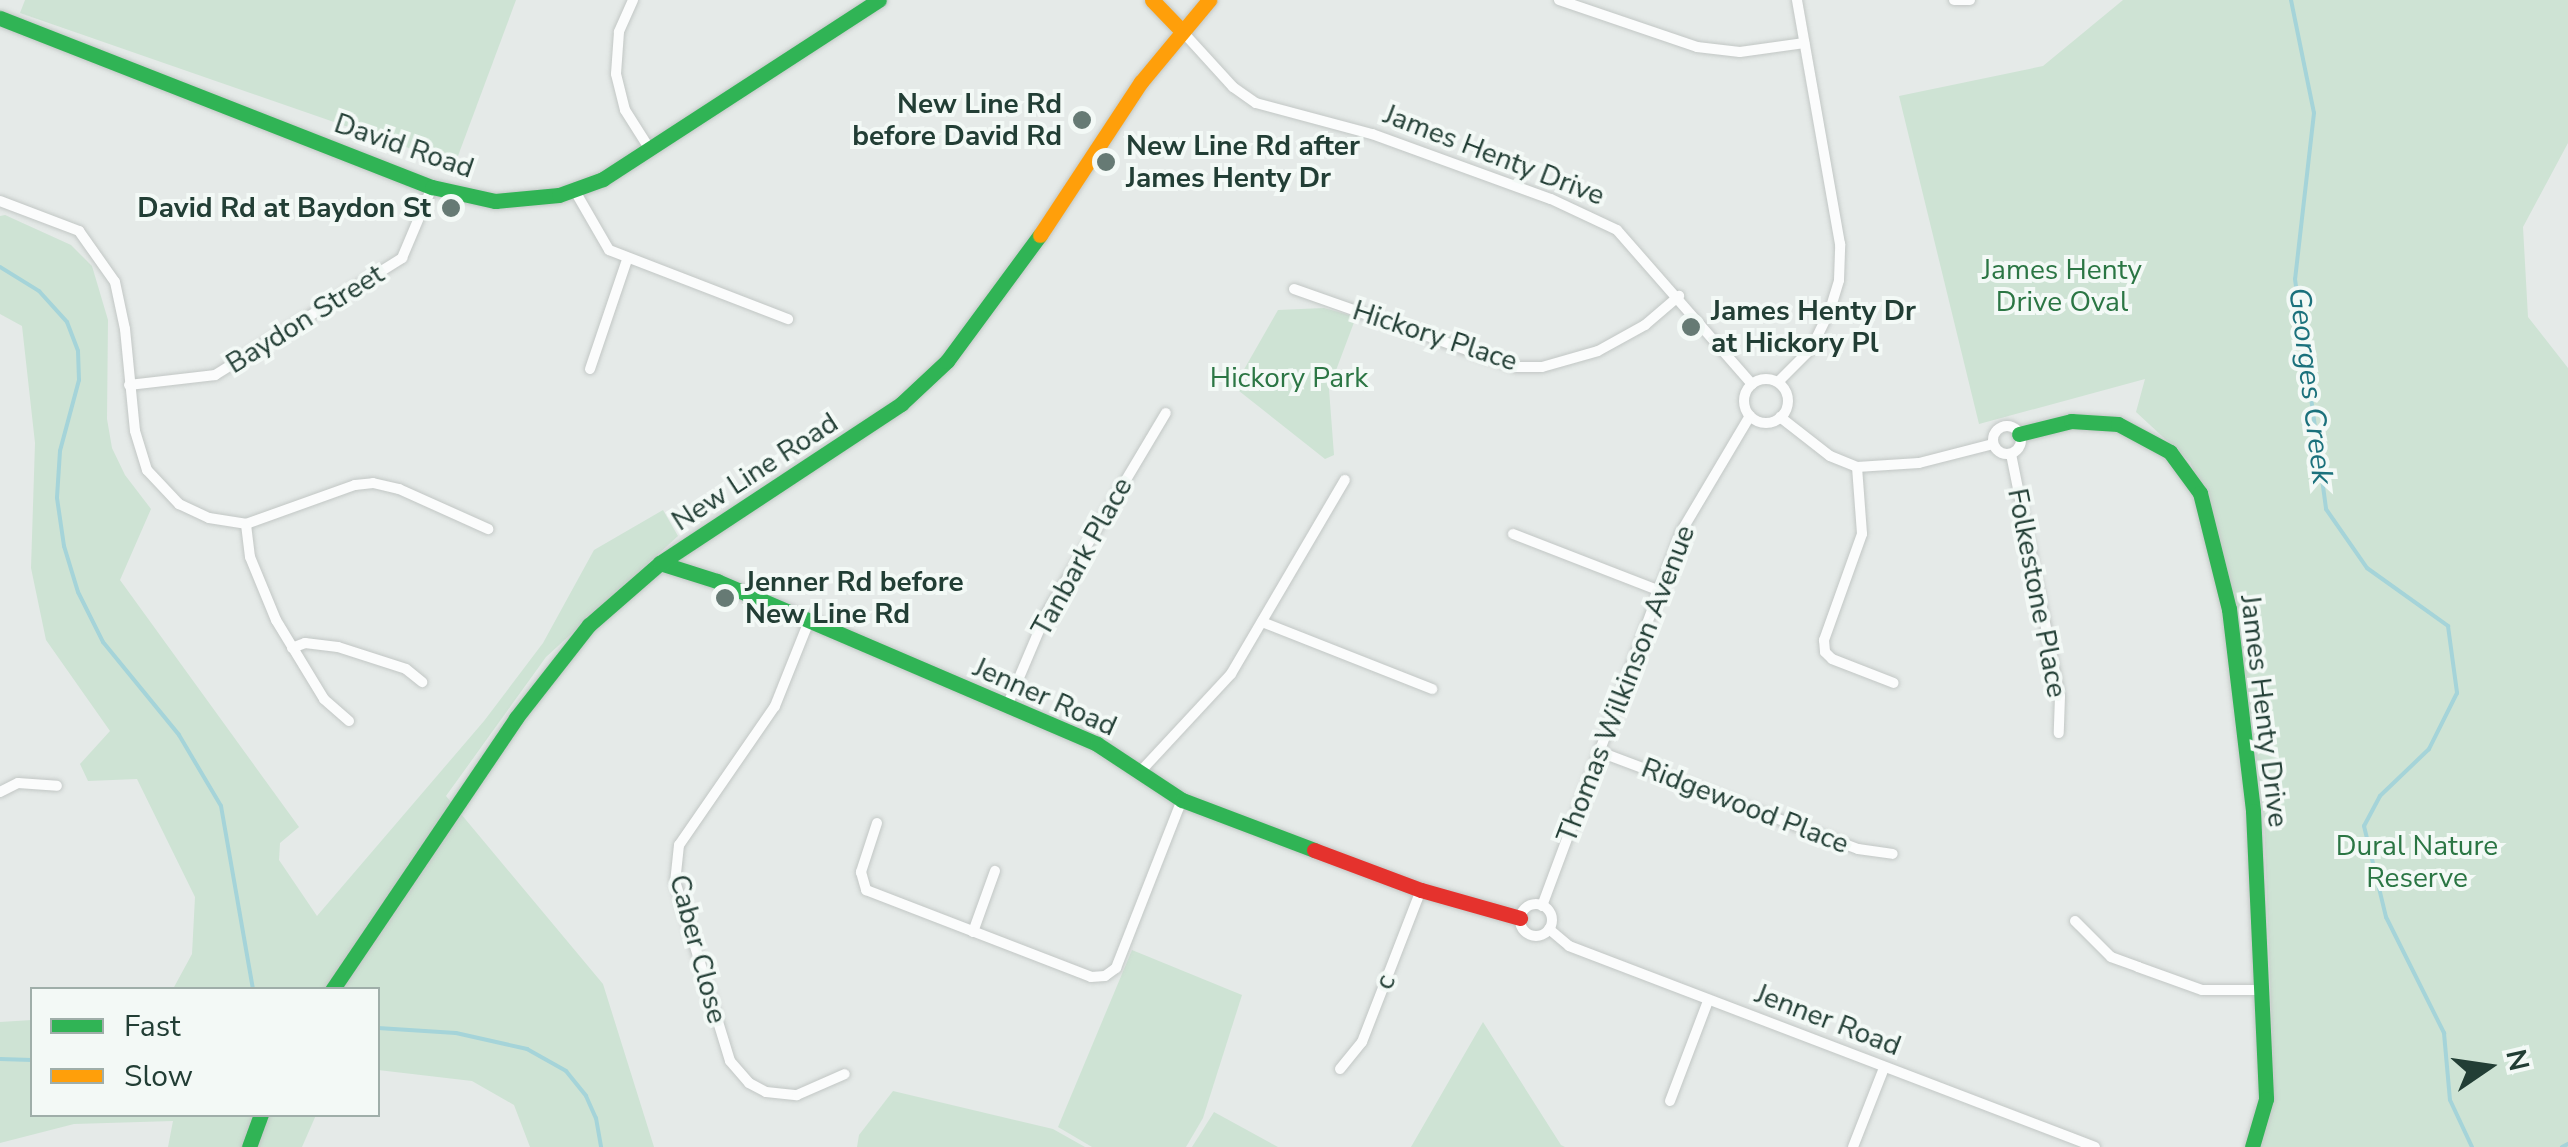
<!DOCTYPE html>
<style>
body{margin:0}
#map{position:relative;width:2568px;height:1147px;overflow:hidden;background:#e5eae8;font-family:"Nunito Sans",sans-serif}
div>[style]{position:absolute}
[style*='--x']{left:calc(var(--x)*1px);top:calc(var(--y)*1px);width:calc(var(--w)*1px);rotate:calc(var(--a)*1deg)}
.green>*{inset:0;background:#cee3d4}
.stream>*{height:4px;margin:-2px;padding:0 2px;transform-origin:2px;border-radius:2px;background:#a5d4d9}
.roads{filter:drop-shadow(0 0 2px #c2c7c5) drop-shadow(0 0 2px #c2c7c5)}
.street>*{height:10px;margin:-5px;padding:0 5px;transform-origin:5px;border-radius:5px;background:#fbfcfc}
.street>.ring{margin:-5px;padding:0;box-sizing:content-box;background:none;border:10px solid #fbfcfc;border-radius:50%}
.fast>*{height:15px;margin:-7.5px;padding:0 7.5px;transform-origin:7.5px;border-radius:7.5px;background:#30b455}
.slow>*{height:15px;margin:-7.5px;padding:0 7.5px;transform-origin:7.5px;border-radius:7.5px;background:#ff9f0a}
.jam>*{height:15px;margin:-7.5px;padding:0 7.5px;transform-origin:7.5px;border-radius:7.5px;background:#e5322d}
.dots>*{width:28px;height:28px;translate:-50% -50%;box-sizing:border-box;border:5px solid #f3f9f6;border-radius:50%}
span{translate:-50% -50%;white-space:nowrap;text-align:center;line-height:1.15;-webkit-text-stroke:8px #f3f9f6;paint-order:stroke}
.poi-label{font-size:28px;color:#223e35;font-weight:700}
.right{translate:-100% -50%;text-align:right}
.left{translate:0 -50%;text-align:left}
.street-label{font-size:28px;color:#223e35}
.park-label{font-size:28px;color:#2b7644}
.water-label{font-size:30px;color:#1b717c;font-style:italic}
.legend{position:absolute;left:30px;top:987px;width:350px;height:130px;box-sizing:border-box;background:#f3f9f6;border:2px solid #9faea9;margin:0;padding:12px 18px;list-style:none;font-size:30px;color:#223e35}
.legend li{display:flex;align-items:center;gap:20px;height:50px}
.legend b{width:50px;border:2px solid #9faea9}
.north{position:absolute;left:2438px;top:1017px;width:100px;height:100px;-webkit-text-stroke:8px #f3f9f6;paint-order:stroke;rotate:77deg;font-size:28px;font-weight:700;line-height:40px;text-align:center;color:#223e35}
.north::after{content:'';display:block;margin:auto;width:35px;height:45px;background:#223e35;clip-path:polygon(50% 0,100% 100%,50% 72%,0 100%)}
</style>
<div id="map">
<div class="green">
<i style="clip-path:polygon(25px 0,516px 0,455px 164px,20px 13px)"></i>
<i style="clip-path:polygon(2123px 0,2568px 0,2568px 143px,2523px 227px,2528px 317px,2568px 368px,2568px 1147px,2260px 1147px,2274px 1084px,2264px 818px,2239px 630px,2213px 515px,2190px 462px,2136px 412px,2145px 379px,1979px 424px,1899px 96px,2043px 66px)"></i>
<i style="clip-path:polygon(5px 215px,71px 245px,92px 266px,108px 320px,107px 419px,112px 448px,125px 475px,151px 509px,120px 580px,299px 827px,280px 843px,279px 860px,317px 916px,484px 721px,543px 643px,594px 550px,663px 510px,678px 536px,546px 657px,446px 796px,603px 984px,654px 1147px,530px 1147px,514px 1105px,472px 1081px,378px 1070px,378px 990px,173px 989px,192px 954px,195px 897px,137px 779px,88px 781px,80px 764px,110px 731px,46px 640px,31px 568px,35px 443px,22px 326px,0 314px,0 216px)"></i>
<i style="clip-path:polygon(1324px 308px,1356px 317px,1329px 389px,1334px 455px,1325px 459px,1234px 387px,1278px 310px)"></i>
<i style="clip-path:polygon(1132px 950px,1242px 995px,1203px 1118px,1186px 1147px,1092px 1147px,1058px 1127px)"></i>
<i style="clip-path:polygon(32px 1020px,32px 1114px,316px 1115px,302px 1147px,168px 1147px,173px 1121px,74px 1124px,0 1143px,0 1022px)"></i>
<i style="clip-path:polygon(1483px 1022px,1561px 1145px,1565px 1147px,1411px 1147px)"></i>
<i style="clip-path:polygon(893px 1091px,1053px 1129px,1085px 1147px,857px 1147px,859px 1135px)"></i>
<i style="clip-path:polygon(1214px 1112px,1278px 1147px,1192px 1147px)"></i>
</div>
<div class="stream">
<i style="--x:2291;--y:0;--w:115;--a:78.5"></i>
<i style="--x:2314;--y:113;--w:167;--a:96.5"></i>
<i style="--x:2295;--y:279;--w:232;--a:82.3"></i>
<i style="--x:2326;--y:509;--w:72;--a:55.2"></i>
<i style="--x:2367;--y:568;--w:100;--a:35.6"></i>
<i style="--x:2448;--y:626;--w:68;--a:82.3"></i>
<i style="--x:2457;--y:693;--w:63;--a:116.6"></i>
<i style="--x:2429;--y:749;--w:68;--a:136.2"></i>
<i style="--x:2380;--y:796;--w:34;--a:118"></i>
<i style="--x:2364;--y:826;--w:94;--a:76.4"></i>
<i style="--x:2386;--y:917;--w:130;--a:63.4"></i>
<i style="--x:2444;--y:1033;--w:67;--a:84.9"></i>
<i style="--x:2450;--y:1100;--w:52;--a:64.9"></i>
<i style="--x:0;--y:267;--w:46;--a:31.6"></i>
<i style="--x:39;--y:291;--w:42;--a:47.9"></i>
<i style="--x:67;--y:322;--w:31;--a:69"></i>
<i style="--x:78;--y:351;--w:29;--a:88"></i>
<i style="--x:79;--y:380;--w:73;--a:105"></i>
<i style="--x:60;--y:451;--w:47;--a:93.7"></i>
<i style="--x:57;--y:498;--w:49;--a:81.7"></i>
<i style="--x:64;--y:546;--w:48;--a:73.1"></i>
<i style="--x:78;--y:592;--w:56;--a:63.4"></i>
<i style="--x:103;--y:642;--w:120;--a:50.7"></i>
<i style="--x:179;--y:735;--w:82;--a:59.4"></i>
<i style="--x:221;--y:806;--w:187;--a:80.1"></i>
<i style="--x:378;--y:1028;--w:78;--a:3.7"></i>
<i style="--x:456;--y:1033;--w:73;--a:12.7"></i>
<i style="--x:527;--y:1049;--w:45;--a:29.4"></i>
<i style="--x:566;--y:1071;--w:32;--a:51"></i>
<i style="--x:586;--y:1096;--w:24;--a:66"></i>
<i style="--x:596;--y:1118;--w:29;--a:80"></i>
<i style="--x:0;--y:1059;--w:32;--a:2"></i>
<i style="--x:2562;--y:1147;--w:7;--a:-27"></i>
</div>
<div class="roads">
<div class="street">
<i style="--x:633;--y:0;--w:35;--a:114"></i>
<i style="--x:619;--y:32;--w:42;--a:94.1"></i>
<i style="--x:616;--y:74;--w:37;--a:76"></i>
<i style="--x:625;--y:110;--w:45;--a:57.7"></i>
<i style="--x:1559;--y:0;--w:146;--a:18.8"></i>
<i style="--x:1697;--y:47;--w:43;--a:6.6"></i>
<i style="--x:1740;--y:52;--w:65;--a:-8"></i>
<i style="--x:1954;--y:0;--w:16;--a:0"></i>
<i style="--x:1182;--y:31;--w:76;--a:47.7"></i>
<i style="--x:1233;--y:87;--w:28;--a:35"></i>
<i style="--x:1256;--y:103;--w:120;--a:15"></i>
<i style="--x:1372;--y:134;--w:190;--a:20"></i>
<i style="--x:1551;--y:199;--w:73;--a:25.2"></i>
<i style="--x:1617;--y:230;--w:205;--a:48.8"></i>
<i style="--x:575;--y:191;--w:68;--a:60"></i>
<i style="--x:609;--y:250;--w:192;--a:21.1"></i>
<i style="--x:0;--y:201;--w:85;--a:20.8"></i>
<i style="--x:79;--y:231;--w:62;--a:54.8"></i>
<i style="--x:115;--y:282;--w:48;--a:78"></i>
<i style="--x:125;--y:329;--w:102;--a:84.4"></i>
<i style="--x:135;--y:431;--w:41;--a:72.9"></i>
<i style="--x:147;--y:470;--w:47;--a:46.7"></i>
<i style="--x:179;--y:504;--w:33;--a:25"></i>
<i style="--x:209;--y:518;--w:37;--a:9"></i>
<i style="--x:1294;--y:289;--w:234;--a:19.4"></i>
<i style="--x:1515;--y:367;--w:27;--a:0"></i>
<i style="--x:1542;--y:367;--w:58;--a:-15.9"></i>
<i style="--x:1598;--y:351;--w:54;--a:-29"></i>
<i style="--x:1645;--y:325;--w:45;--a:-40.5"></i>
<i style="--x:590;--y:369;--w:115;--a:-71.3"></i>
<i class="ring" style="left:1744px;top:379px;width:34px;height:34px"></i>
<i style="--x:1778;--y:382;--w:47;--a:-45"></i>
<i style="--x:1811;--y:349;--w:43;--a:-64"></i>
<i style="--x:1830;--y:310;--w:31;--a:-73"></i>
<i style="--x:1839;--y:280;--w:36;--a:-88"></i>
<i style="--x:1840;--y:244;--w:248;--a:-100"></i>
<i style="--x:129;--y:385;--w:87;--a:-6.6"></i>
<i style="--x:215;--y:375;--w:221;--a:-32"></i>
<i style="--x:402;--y:258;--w:77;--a:-67.1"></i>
<i style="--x:1780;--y:417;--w:63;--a:38"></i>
<i style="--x:1830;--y:456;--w:29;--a:22"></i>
<i style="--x:1857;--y:467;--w:62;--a:-3.7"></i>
<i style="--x:1919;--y:463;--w:76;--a:-14.4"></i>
<i class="ring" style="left:1993px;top:426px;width:18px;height:18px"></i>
<i style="--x:2011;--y:454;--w:247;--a:78.6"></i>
<i style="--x:2060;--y:696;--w:37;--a:92"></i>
<i style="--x:1857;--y:467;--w:67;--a:85.7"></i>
<i style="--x:1862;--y:534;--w:113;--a:109.7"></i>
<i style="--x:1824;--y:640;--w:12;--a:85"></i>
<i style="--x:1825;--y:652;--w:10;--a:45"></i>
<i style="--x:1832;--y:659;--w:66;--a:21.2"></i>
<i style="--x:1513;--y:534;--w:158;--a:21.2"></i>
<i style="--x:809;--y:621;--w:92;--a:111.8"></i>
<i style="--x:775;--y:706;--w:169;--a:124.6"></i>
<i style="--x:679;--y:845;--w:36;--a:96"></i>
<i style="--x:675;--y:881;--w:188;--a:73"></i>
<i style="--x:730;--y:1061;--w:29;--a:49"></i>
<i style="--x:749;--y:1083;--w:19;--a:28"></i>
<i style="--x:766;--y:1092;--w:31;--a:6"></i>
<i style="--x:797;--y:1095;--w:52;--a:-23.6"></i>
<i style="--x:1262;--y:622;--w:183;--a:21.5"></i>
<i style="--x:292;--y:648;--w:14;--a:-21"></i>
<i style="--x:305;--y:643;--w:33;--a:7"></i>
<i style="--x:338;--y:647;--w:71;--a:17.9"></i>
<i style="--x:406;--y:669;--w:21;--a:39"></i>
<i style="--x:1007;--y:706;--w:100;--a:-67"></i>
<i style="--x:1046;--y:614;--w:234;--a:-59.2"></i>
<i style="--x:349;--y:721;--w:33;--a:-139"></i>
<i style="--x:324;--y:699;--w:92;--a:-121.3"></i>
<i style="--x:276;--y:620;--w:68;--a:-112.4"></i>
<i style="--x:250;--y:557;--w:33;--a:-97"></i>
<i style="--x:246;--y:524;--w:116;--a:-19.7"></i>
<i style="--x:355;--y:485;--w:18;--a:-6"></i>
<i style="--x:373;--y:483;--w:27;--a:13"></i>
<i style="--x:399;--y:489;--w:98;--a:24.2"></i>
<i style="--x:1600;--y:752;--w:276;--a:20.6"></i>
<i style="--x:1858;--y:849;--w:35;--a:8"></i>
<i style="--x:1140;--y:772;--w:134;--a:-47.1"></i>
<i style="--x:1231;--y:674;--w:225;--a:-59.6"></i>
<i style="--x:0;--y:792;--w:20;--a:-27"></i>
<i style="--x:18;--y:783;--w:39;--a:4"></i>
<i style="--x:877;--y:823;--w:52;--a:108.1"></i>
<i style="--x:861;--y:872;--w:19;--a:74"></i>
<i style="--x:866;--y:890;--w:241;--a:21.1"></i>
<i style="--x:1091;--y:977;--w:14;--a:-4"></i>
<i style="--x:1105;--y:976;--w:14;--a:-36"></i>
<i style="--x:1116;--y:968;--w:180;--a:-68.6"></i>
<i class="ring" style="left:1520px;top:904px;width:22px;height:22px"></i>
<i style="--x:1542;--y:906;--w:399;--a:-69.6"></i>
<i style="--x:1681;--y:532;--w:135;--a:-59.3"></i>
<i style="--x:2075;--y:921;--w:51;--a:45"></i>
<i style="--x:2111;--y:957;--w:29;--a:20"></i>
<i style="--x:2138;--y:967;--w:68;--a:19.8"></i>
<i style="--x:2202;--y:990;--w:60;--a:0"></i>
<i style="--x:1549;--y:929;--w:26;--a:40"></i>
<i style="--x:1569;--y:946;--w:563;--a:20.91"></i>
<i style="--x:973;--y:932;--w:65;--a:-70.2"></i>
<i style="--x:1340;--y:1069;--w:35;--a:-51"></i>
<i style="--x:1362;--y:1042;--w:163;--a:-68.8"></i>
<i style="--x:1670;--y:1101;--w:107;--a:-69.2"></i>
<i style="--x:1853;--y:1147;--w:85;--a:-68.6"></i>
</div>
<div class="fast">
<i style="--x:0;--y:18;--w:464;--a:21.4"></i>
<i style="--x:432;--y:187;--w:65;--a:12.5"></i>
<i style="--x:495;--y:201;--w:64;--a:-5.4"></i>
<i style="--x:559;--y:195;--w:47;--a:-20"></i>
<i style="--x:603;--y:179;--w:329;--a:-33"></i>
<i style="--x:2019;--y:434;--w:54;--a:-14"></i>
<i style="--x:2071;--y:421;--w:47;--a:3.7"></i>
<i style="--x:2118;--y:424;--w:59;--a:28.3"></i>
<i style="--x:2170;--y:452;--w:51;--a:53.8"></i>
<i style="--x:2200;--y:493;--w:120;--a:76"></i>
<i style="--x:2229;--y:609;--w:203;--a:83.2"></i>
<i style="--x:2253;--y:811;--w:288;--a:87.4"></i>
<i style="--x:2266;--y:1099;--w:50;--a:106.3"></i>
<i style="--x:660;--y:563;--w:60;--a:17.5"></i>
<i style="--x:717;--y:581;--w:413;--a:23.2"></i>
<i style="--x:1097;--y:744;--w:102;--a:33.4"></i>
<i style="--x:1182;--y:800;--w:141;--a:20.7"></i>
<i style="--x:332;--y:990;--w:328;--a:-55.9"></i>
<i style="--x:516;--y:718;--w:118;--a:-51.9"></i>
<i style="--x:589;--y:625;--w:94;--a:-41.1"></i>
<i style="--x:660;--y:563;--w:289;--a:-33.4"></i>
<i style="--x:901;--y:404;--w:63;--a:-43.1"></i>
<i style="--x:947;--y:361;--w:157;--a:-53.6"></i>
<i style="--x:249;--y:1147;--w:35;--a:-70"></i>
</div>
<div class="slow">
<i style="--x:1152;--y:0;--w:42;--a:46"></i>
<i style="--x:1040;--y:235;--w:183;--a:-56.6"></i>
<i style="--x:1141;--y:82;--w:107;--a:-50.3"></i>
</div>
<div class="jam">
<i style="--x:1314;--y:850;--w:114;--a:20.5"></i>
<i style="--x:1421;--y:890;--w:103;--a:15.8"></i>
</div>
</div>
<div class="dots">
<i style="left:1082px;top:120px;background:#667a74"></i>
<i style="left:1106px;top:162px;background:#667a74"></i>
<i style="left:451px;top:208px;background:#667a74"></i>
<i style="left:1691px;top:327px;background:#667a74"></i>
<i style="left:725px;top:598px;background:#667a74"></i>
</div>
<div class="poi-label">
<span class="right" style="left:1062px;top:120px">New Line Rd<br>before David Rd</span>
<span class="left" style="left:1126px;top:162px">New Line Rd after<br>James Henty Dr</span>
<span class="right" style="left:431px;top:208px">David Rd at Baydon St</span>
<span class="left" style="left:1711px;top:327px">James Henty Dr<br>at Hickory Pl</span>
<span class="left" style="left:745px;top:598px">Jenner Rd before<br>New Line Rd</span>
</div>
<div class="street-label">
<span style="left:404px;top:146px;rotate:19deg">David Road</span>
<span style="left:1494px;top:155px;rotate:21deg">James Henty Drive</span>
<span style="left:305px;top:319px;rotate:-32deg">Baydon Street</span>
<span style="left:1435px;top:336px;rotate:18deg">Hickory Place</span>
<span style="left:755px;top:472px;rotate:-33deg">New Line Road</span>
<span style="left:1082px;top:557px;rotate:-61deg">Tanbark Place</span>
<span style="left:2037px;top:593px;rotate:79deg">Folkestone Place</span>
<span style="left:1626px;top:684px;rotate:-69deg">Thomas Wilkinson Avenue</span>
<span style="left:1045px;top:697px;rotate:24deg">Jenner Road</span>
<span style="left:2264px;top:711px;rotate:83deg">James Henty Drive</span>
<span style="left:1745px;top:806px;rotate:21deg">Ridgewood Place</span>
<span style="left:698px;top:949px;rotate:75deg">Caber Close</span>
<span style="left:1385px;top:982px;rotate:-69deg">c</span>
<span style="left:1828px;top:1020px;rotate:21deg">Jenner Road</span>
</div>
<div class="park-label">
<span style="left:2062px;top:286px">James Henty<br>Drive Oval</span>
<span style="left:1289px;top:378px">Hickory Park</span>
<span style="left:2417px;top:862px">Dural Nature<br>Reserve</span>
</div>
<div class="water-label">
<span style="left:2310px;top:386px;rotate:83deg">Georges Creek</span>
</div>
<ul class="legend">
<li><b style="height:12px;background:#30b455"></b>Fast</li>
<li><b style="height:12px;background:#ff9f0a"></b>Slow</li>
</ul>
<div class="north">N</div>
</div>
